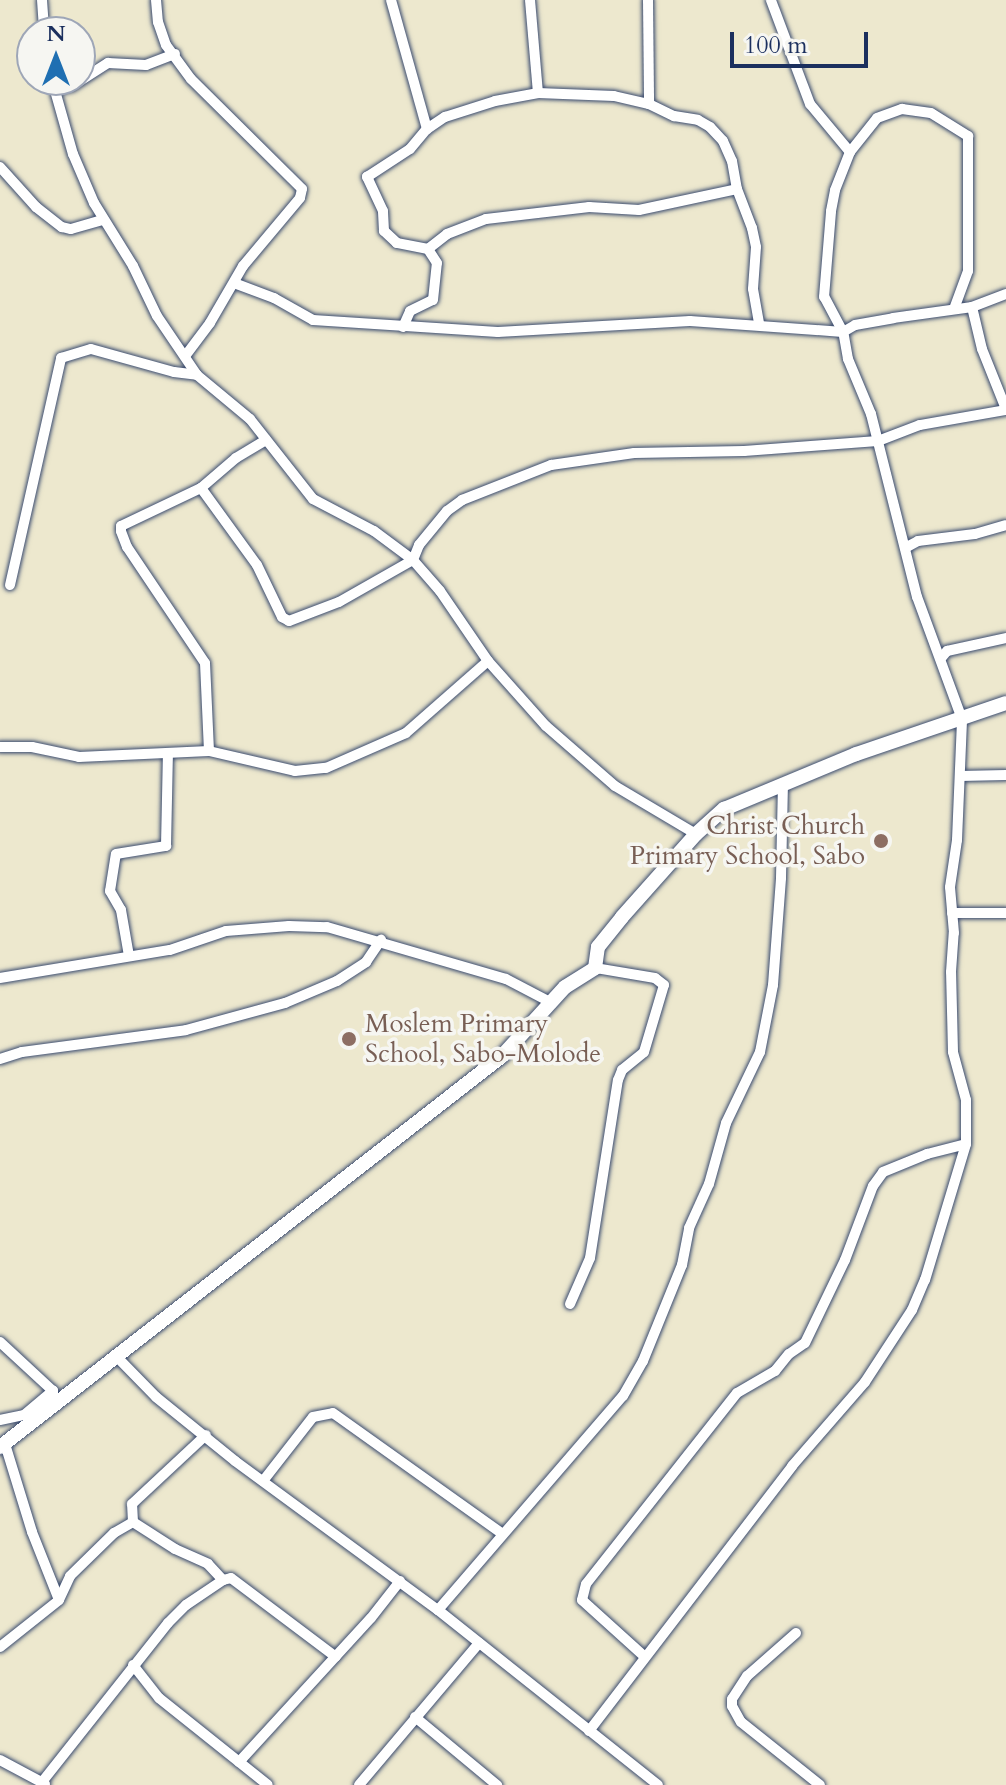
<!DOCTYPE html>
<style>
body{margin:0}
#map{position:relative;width:1006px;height:1785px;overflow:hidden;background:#ede8ce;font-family:Cardo,serif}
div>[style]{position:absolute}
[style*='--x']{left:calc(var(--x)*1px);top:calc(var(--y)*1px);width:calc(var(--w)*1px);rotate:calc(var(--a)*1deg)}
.roads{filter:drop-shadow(0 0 2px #3a4b6f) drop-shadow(0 0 2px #3a4b6f)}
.street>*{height:10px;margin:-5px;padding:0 5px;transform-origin:5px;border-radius:5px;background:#fff}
.secondary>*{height:14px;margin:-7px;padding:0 7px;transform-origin:7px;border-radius:7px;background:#fff}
.dots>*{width:22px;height:22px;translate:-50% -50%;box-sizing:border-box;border:4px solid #f6f6f2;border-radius:50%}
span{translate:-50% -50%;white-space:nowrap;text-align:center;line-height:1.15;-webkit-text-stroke:7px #f6f6f2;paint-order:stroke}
.education-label{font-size:26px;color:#785e54}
.right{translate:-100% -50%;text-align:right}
.left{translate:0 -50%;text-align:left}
.north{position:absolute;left:16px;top:16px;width:80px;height:80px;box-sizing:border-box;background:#f6f6f2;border:2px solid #9ea6b7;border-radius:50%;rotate:0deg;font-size:22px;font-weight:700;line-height:32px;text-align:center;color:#1b2f5e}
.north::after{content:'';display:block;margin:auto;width:28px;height:36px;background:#1f6fb2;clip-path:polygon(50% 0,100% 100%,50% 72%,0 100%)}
.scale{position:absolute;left:730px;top:32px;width:138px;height:36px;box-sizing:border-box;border:4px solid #1b2f5e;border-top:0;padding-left:10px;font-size:24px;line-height:28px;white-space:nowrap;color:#1b2f5e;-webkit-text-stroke:6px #f6f6f2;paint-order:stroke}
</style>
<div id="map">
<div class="roads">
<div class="street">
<i style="--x:42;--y:0;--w:32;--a:86"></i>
<i style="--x:156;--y:0;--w:22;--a:85"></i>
<i style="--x:158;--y:22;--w:24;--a:71"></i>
<i style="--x:166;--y:45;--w:42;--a:53.7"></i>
<i style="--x:191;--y:79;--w:156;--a:44.7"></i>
<i style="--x:302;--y:189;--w:9;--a:103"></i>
<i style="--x:300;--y:198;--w:89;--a:130"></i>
<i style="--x:243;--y:266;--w:66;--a:120.1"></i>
<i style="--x:210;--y:323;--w:40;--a:127"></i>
<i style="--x:391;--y:0;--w:134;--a:74.4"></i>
<i style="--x:530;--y:0;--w:93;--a:85.1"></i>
<i style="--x:648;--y:0;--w:104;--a:89.4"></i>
<i style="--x:52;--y:80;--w:77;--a:74.2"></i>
<i style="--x:73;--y:154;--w:53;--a:66.8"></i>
<i style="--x:94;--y:203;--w:74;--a:58.2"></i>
<i style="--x:133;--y:266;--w:55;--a:64.4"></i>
<i style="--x:157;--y:316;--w:71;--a:55.9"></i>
<i style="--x:197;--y:375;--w:69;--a:39.7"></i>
<i style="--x:250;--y:419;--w:102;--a:51.8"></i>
<i style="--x:313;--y:499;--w:69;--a:27.7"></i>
<i style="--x:374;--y:531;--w:49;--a:36.6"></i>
<i style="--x:413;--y:560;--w:41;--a:48.9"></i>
<i style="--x:440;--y:591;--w:85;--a:55.6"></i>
<i style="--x:488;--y:661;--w:87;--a:48.3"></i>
<i style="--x:546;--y:726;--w:91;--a:41"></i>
<i style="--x:615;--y:786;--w:94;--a:30.7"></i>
<i style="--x:55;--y:90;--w:17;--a:-13"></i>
<i style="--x:72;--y:86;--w:43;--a:-32.6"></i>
<i style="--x:108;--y:63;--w:38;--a:3"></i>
<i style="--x:146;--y:65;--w:31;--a:-21"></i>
<i style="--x:850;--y:152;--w:43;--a:-51.5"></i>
<i style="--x:877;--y:118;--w:27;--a:-20"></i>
<i style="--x:902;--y:109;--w:29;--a:8"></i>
<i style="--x:931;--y:113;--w:44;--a:31.9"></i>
<i style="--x:968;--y:136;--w:135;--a:90"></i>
<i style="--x:968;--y:271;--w:40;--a:110.2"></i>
<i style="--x:0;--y:167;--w:54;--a:48"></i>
<i style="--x:36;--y:207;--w:33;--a:38"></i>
<i style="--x:62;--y:227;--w:9;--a:13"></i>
<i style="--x:71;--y:229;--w:33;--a:-16"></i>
<i style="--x:428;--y:249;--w:24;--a:-38"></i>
<i style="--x:447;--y:234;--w:42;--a:-21"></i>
<i style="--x:486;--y:219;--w:104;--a:-6.6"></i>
<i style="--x:589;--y:207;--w:50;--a:3.4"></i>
<i style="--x:639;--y:210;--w:100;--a:-12.1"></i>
<i style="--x:234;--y:283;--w:43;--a:20.6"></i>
<i style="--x:274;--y:298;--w:45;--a:29.4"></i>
<i style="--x:313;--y:320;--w:185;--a:3.7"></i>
<i style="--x:498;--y:332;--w:192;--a:-3.3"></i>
<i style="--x:690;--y:321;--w:153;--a:4.1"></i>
<i style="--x:843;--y:332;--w:14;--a:-30"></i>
<i style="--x:855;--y:325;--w:39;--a:-10"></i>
<i style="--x:893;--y:318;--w:80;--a:-7.9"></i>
<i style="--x:972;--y:307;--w:36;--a:-21"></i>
<i style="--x:972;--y:307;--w:43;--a:76.6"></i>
<i style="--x:982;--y:349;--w:65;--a:68.2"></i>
<i style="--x:403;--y:327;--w:17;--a:-66"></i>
<i style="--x:410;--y:311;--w:25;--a:-26"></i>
<i style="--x:433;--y:300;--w:37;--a:-84"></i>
<i style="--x:437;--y:263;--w:17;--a:-123"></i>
<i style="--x:428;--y:249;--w:32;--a:-169"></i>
<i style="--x:397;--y:243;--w:18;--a:-137"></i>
<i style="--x:384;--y:231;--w:20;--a:-93"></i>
<i style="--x:383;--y:211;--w:38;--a:-115"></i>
<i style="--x:367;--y:177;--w:51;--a:-33.1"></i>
<i style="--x:410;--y:149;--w:26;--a:-50"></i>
<i style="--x:427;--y:129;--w:22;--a:-34"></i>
<i style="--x:445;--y:117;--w:52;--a:-17.7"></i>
<i style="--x:495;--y:101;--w:44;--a:-10.5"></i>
<i style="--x:538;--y:93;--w:76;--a:2.3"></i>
<i style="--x:614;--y:96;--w:36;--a:13"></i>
<i style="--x:649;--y:104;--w:28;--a:26"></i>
<i style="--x:674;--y:116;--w:24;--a:9"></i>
<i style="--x:698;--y:120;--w:14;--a:30"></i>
<i style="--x:710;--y:127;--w:19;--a:47"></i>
<i style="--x:723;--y:141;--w:22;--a:66"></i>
<i style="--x:732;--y:161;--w:28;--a:80"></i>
<i style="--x:737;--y:189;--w:42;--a:69"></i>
<i style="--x:752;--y:228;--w:19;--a:78"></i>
<i style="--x:756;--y:247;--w:42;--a:94.1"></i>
<i style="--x:753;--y:289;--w:36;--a:80"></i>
<i style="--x:201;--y:488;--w:95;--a:54"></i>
<i style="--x:257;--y:565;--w:58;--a:64.3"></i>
<i style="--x:282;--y:617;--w:8;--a:30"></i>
<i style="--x:289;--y:621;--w:53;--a:-20.8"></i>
<i style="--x:339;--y:602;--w:85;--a:-29.6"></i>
<i style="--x:413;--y:560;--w:16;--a:-68"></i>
<i style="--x:419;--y:545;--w:44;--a:-50.5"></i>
<i style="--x:447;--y:511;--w:19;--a:-36"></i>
<i style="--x:462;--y:500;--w:96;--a:-21.5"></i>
<i style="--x:551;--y:465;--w:84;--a:-8.2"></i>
<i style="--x:634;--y:453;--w:110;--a:-1"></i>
<i style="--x:744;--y:451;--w:134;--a:-4.3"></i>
<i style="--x:878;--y:441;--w:45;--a:-20.9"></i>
<i style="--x:920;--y:425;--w:87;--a:-9.9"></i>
<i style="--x:905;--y:548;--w:15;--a:-28"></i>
<i style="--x:918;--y:541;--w:57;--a:-7"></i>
<i style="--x:975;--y:534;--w:32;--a:-16"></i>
<i style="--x:10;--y:585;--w:233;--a:-77.3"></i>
<i style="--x:61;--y:358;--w:31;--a:-17"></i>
<i style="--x:91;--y:349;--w:86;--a:15.5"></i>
<i style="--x:174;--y:372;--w:23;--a:7"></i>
<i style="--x:942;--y:657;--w:8;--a:-50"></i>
<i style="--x:947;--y:651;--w:60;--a:-12.4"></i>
<i style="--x:0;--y:747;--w:32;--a:0"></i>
<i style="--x:32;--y:747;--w:48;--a:12"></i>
<i style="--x:79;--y:757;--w:130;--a:-2.6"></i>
<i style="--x:209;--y:751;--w:88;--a:13.1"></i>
<i style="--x:295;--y:771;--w:31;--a:-6"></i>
<i style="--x:326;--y:768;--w:87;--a:-23.6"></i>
<i style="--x:406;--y:733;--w:109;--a:-41.3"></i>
<i style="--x:209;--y:751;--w:88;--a:-92.6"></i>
<i style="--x:205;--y:663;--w:140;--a:-123.9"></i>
<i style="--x:127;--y:547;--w:17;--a:-111"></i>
<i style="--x:121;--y:531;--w:5;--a:-90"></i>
<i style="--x:121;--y:526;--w:89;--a:-25.4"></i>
<i style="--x:201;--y:488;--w:46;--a:-40.6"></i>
<i style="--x:236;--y:458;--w:35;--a:-31"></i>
<i style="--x:960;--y:776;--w:46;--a:-1.2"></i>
<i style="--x:952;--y:913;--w:54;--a:0"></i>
<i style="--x:129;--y:956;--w:47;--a:-99.9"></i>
<i style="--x:121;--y:910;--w:22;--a:-120"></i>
<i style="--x:110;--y:891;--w:37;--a:-81"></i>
<i style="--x:116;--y:854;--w:51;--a:-9.1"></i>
<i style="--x:166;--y:846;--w:93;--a:-88.8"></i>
<i style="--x:0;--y:978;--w:172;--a:-9.4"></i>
<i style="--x:170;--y:950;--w:59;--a:-18.7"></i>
<i style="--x:226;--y:931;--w:63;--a:-4.5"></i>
<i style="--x:289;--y:926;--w:38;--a:2"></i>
<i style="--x:327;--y:927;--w:186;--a:16.2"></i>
<i style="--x:506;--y:979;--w:52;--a:27.6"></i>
<i style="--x:0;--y:1059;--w:23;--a:-18"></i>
<i style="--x:22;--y:1052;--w:165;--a:-7.6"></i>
<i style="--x:186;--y:1030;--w:103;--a:-15.3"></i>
<i style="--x:285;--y:1003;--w:56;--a:-22.9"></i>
<i style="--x:337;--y:981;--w:35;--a:-33"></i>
<i style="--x:366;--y:962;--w:27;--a:-56"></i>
<i style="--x:570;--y:1304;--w:50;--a:-66.5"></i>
<i style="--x:590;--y:1258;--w:180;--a:-81.1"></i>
<i style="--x:618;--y:1080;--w:11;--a:-68"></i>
<i style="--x:622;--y:1070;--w:28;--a:-39"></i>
<i style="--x:644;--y:1052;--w:70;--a:-73.4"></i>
<i style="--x:664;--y:985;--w:11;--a:-142"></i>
<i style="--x:655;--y:978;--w:61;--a:-170.5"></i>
<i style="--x:0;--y:1342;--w:72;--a:42.8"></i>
<i style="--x:53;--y:1391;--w:14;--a:90"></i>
<i style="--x:116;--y:1356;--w:57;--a:45.7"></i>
<i style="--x:156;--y:1397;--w:102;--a:39"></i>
<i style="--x:235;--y:1461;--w:252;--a:36.3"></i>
<i style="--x:438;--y:1610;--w:281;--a:38.5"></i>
<i style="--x:0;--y:1420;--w:25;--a:-12"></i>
<i style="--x:24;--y:1415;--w:38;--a:-40"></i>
<i style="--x:5;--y:1444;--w:92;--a:72.9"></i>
<i style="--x:32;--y:1532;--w:73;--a:68.3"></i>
<i style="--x:263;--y:1481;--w:81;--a:-52"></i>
<i style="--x:313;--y:1417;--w:20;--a:-11"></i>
<i style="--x:333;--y:1413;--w:206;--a:35.5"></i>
<i style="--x:133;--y:1522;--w:50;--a:32.7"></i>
<i style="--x:175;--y:1549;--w:36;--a:24"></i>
<i style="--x:208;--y:1564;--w:22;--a:47"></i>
<i style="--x:223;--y:1580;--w:8;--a:-14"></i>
<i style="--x:231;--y:1578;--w:131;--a:37"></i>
<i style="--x:438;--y:1610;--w:283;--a:-49.2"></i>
<i style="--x:623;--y:1396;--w:40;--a:-60.3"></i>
<i style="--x:643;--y:1361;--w:104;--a:-67.9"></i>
<i style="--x:682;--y:1265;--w:38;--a:-79"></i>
<i style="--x:689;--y:1228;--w:48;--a:-65.6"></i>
<i style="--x:709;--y:1184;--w:63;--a:-74.4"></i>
<i style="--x:726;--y:1123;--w:79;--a:-64.4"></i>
<i style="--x:760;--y:1052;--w:68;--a:-79"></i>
<i style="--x:773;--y:985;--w:107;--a:-85.7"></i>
<i style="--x:781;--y:878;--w:92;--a:-88.8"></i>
<i style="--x:796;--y:1633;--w:65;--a:138.7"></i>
<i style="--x:747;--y:1676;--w:27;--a:123"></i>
<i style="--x:732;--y:1699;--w:7;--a:90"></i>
<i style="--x:732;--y:1706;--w:18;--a:61"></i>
<i style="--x:741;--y:1722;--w:101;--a:38.6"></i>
<i style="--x:0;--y:1647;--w:75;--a:-38.5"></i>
<i style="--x:59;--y:1600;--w:26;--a:-65"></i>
<i style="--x:70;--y:1576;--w:62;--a:-44.3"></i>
<i style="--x:114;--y:1533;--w:22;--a:-30"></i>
<i style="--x:133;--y:1522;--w:18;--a:-93"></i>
<i style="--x:132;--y:1504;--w:101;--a:-43"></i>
<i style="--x:645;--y:1657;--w:85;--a:-137.9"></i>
<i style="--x:582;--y:1600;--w:16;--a:-76"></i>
<i style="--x:586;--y:1584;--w:243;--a:-51.7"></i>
<i style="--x:737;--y:1393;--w:44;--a:-30.1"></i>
<i style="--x:775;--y:1371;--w:22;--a:-51"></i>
<i style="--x:789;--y:1354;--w:19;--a:-35"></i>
<i style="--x:805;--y:1343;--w:92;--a:-64.3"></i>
<i style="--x:845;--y:1260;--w:79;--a:-69.3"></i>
<i style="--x:873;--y:1186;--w:17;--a:-54"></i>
<i style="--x:883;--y:1172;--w:48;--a:-22.2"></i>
<i style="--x:927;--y:1154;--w:40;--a:-14.4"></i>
<i style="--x:133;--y:1665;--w:42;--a:51.8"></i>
<i style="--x:159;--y:1698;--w:139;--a:38.6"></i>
<i style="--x:415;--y:1717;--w:107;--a:39.7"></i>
<i style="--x:589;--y:1731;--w:334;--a:-52.5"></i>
<i style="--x:792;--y:1466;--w:111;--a:-49"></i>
<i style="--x:865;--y:1382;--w:86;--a:-56.9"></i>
<i style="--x:912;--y:1310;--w:33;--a:-67"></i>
<i style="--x:925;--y:1280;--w:142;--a:-73.2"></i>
<i style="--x:966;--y:1144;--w:44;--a:-90"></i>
<i style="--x:966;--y:1100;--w:50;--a:-105.2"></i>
<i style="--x:953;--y:1052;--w:80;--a:-91.4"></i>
<i style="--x:951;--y:972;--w:39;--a:-86"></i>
<i style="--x:954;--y:933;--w:46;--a:-95"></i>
<i style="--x:950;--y:887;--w:48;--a:-81.5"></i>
<i style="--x:957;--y:840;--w:121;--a:-87.6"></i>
<i style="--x:962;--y:719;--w:130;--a:-110.2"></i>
<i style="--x:917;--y:597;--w:189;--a:-104.1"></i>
<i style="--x:871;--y:414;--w:60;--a:-112.7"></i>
<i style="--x:848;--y:359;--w:27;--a:-100"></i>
<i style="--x:843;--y:332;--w:40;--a:-118"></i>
<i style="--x:824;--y:297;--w:86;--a:-85.3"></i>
<i style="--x:831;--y:211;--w:21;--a:-79"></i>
<i style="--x:835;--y:190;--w:41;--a:-68.5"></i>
<i style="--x:850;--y:152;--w:62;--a:-129.8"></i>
<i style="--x:810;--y:104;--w:111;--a:-110.6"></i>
<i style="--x:0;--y:1760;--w:51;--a:28.1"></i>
<i style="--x:239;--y:1762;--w:195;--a:-47.5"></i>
<i style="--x:371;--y:1618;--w:47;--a:-51.9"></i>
<i style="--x:42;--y:1782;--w:203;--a:-51.6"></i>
<i style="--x:168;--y:1623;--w:25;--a:-45"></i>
<i style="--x:186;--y:1605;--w:45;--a:-34"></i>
<i style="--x:359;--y:1785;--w:186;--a:-49.8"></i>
</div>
<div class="secondary">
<i style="--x:0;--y:1447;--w:636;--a:-37.91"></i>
<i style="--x:502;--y:1056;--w:93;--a:-47.6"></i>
<i style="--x:565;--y:987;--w:36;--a:-32"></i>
<i style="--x:595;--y:968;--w:21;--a:-82"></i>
<i style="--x:598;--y:947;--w:38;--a:-51"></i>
<i style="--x:622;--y:917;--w:111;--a:-48.3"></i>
<i style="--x:696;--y:834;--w:38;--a:-42"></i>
<i style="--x:724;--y:809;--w:143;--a:-22.6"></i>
<i style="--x:856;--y:754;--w:158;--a:-18.8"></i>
</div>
</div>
<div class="dots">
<i style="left:881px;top:841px;background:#8d6e63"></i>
<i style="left:349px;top:1039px;background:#8d6e63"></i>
</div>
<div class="education-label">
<span class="right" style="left:865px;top:841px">Christ Church<br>Primary School, Sabo</span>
<span class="left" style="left:365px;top:1039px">Moslem Primary<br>School, Sabo-Molode</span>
</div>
<div class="north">N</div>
<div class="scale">100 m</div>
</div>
